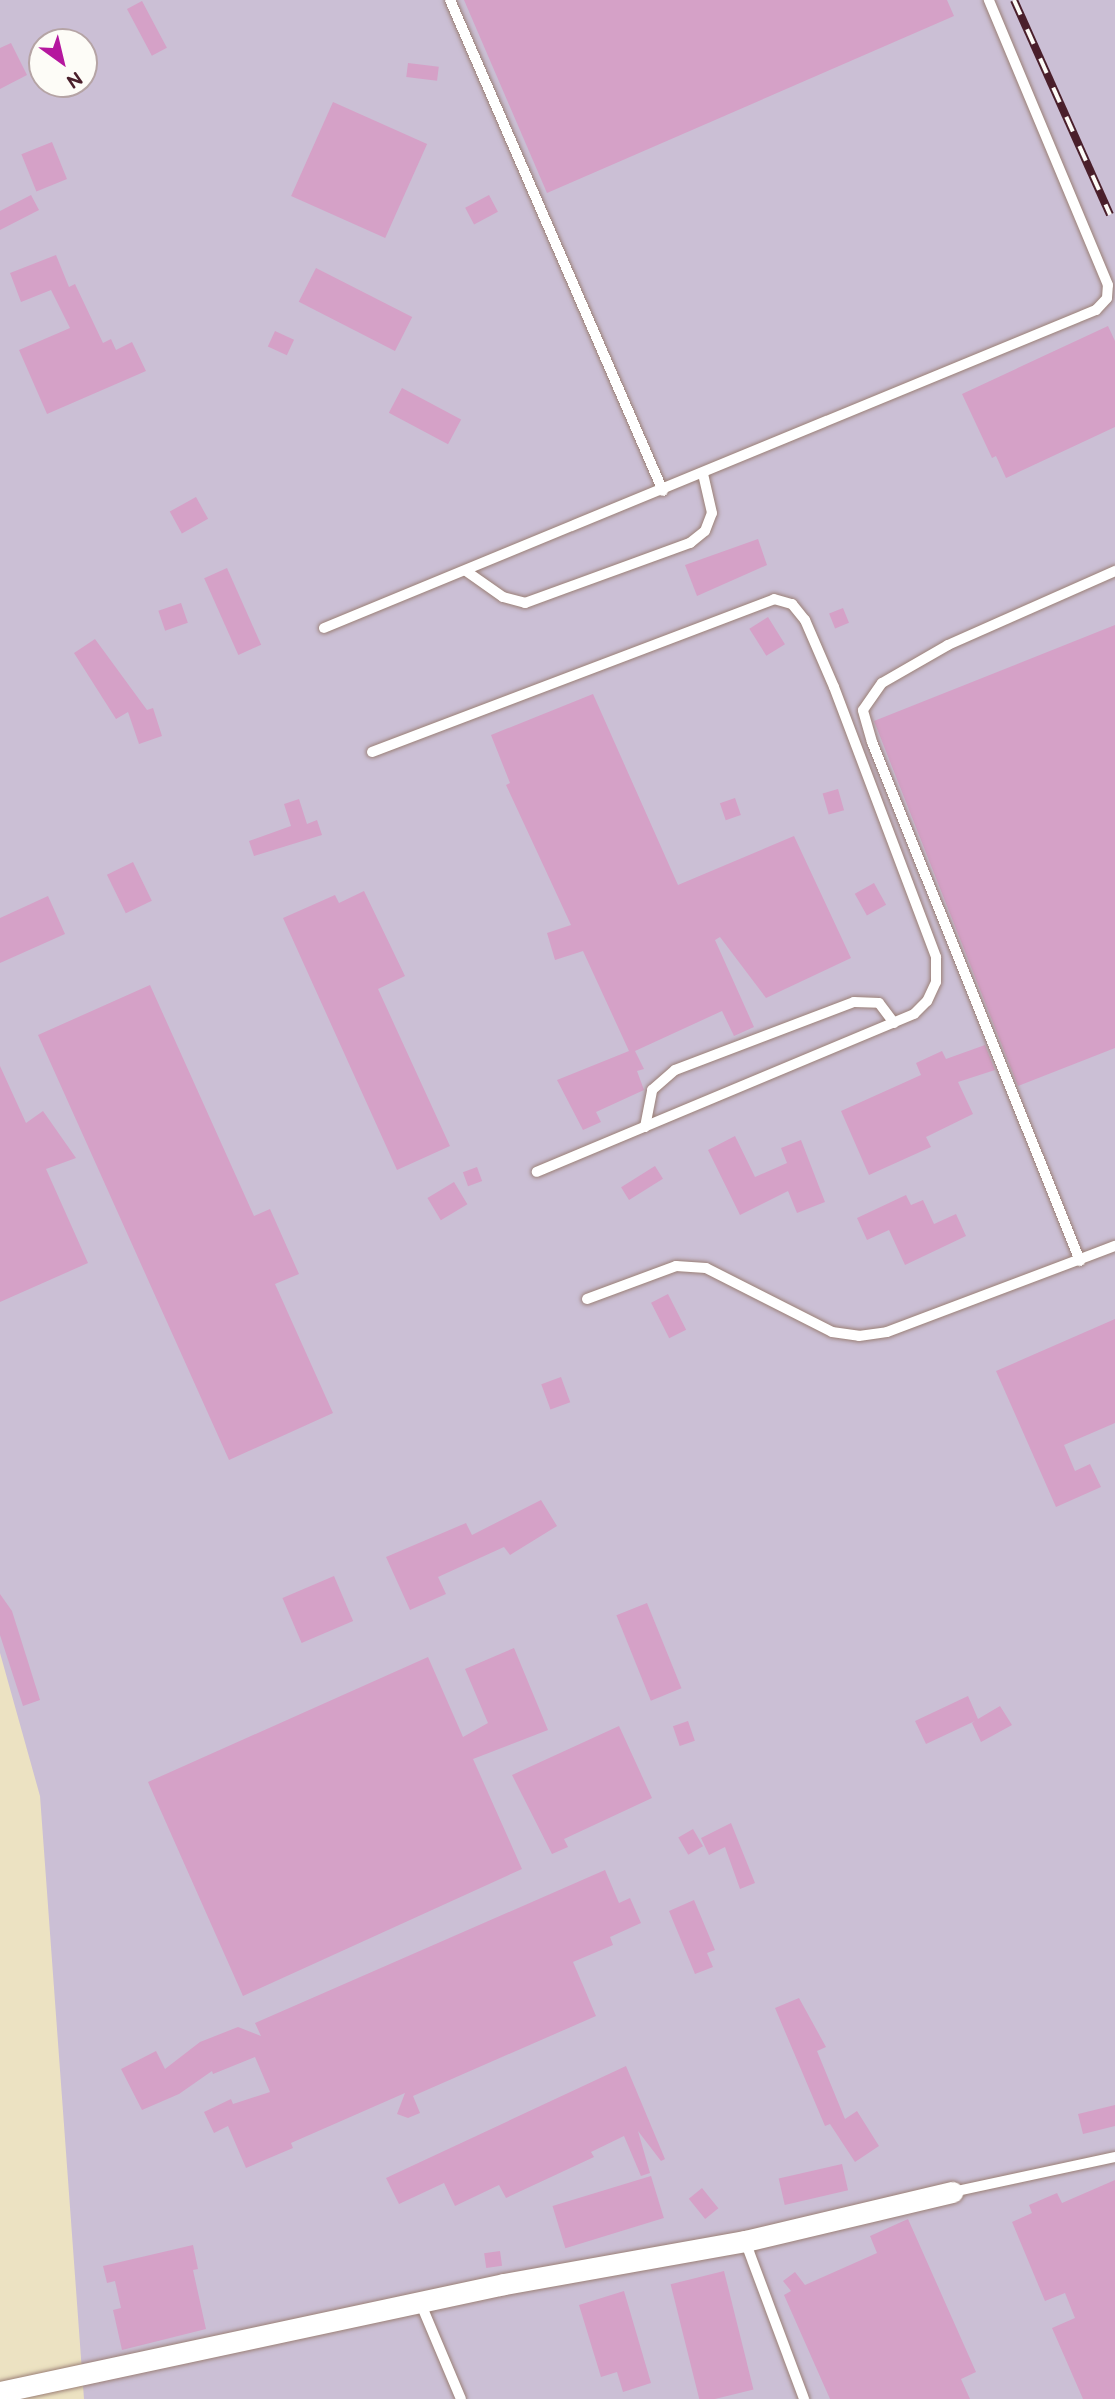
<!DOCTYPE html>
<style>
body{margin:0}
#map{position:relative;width:1115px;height:2399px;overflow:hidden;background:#ece2c2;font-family:"Balsamiq Sans",sans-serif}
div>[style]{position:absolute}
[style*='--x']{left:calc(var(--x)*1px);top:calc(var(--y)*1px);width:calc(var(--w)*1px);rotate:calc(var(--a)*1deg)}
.industrial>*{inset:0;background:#cbbfd5}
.building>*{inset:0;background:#d5a1c7;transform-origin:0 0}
.roads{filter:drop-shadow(0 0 2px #9b8076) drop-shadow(0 0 2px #9b8076)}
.lane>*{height:10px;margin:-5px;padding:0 5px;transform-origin:5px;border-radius:5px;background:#fff}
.street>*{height:21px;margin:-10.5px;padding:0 10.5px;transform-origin:10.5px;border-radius:10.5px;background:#fff}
.rail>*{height:8px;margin-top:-4px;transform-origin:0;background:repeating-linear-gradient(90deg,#fdfcf7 0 16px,#4a1f2b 0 32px);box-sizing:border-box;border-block:2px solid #4a1f2b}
span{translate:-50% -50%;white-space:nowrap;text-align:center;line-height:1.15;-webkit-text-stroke:7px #fdfcf7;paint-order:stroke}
.north{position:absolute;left:28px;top:28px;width:70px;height:70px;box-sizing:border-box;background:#fdfcf7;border:2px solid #b5a4a5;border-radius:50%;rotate:146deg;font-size:19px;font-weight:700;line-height:28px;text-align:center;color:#4a1f2b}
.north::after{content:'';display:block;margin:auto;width:24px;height:32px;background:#b5179e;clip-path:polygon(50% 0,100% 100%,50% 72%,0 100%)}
</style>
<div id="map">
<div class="industrial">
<i style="clip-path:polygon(evenodd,0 0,1115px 0,1115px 2399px,84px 2399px,40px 1796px,0 1653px,0 0,42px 42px,84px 42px,84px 84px,42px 84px,42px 42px)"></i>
</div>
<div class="building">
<i style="clip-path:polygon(464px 0,947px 0,954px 16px,547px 193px)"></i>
<i style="left:142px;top:1px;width:53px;height:17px;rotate:62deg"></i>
<i style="clip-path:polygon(11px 43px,27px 75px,0 89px,0 48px)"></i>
<i style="left:408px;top:63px;width:31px;height:14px;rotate:7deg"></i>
<i style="left:333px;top:102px;width:103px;height:103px;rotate:24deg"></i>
<i style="left:52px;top:142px;width:40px;height:33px;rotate:68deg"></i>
<i style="clip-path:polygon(31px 195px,39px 210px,0 230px,0 211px)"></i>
<i style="left:489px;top:195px;width:19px;height:27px;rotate:62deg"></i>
<i style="clip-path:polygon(56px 255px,69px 287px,75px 284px,103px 343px,111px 339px,116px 350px,132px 342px,146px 371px,47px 414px,19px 350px,70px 328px,51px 290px,21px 302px,10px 273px)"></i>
<i style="left:316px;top:268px;width:108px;height:38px;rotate:27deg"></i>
<i style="clip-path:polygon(1108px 326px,1115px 341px,1115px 427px,1006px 478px,996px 456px,992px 458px,962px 394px)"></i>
<i style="left:275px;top:331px;width:21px;height:17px;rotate:25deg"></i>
<i style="left:402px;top:388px;width:67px;height:28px;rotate:28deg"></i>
<i style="left:196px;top:497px;width:25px;height:30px;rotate:61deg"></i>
<i style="clip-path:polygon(758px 539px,767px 565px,697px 596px,685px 565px)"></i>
<i style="left:227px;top:568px;width:84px;height:25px;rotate:66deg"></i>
<i style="left:181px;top:603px;width:21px;height:24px;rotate:71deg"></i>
<i style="left:843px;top:608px;width:16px;height:15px;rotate:68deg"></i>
<i style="left:768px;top:617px;width:32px;height:22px;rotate:58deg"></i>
<i style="clip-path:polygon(1115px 625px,1115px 1048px,1018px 1086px,874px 721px)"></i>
<i style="clip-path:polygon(95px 639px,147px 710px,153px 708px,162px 736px,139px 744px,128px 712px,116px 719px,74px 653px)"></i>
<i style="clip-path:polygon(593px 694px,678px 885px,794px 836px,851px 958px,766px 998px,720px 937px,715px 940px,754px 1027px,734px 1036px,722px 1011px,635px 1051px,644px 1069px,637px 1071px,644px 1090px,596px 1112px,601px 1122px,583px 1130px,557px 1080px,629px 1051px,583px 951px,555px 960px,547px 933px,571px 925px,506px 785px,510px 783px,491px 735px)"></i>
<i style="left:838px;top:789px;width:22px;height:16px;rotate:74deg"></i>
<i style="left:735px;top:798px;width:18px;height:16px;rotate:71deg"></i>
<i style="clip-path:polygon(299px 799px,307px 824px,317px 820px,322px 835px,254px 856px,249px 841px,291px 826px,284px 804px)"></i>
<i style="left:133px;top:862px;width:43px;height:29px;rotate:64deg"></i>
<i style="left:874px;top:883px;width:25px;height:22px;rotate:61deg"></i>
<i style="clip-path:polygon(364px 891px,405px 976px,378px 989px,450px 1146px,397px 1170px,283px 918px,335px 895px,339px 903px)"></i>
<i style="clip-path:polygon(48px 896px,65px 934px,0 963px,0 918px)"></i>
<i style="clip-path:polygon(150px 985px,254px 1216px,270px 1209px,299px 1274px,275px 1284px,333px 1413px,229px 1460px,38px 1035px)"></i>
<i style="clip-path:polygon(985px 1045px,995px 1070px,958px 1082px,973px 1114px,926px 1137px,931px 1147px,869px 1175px,841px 1111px,921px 1075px,916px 1063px,942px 1051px,946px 1059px)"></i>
<i style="clip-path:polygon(0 1066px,26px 1123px,43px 1111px,76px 1158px,46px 1169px,88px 1263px,0 1302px)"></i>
<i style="clip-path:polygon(735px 1136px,755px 1177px,787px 1163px,781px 1148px,801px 1140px,825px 1202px,797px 1213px,788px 1191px,740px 1215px,708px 1150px)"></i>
<i style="left:655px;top:1166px;width:15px;height:40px;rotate:58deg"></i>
<i style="left:477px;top:1167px;width:15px;height:15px;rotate:70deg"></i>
<i style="left:454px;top:1182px;width:26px;height:31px;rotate:59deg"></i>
<i style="clip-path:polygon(906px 1195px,911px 1205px,923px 1200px,934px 1224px,956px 1214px,966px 1236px,905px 1265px,889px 1230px,867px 1240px,857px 1218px)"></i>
<i style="left:668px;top:1294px;width:40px;height:19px;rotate:63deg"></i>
<i style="clip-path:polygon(1115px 1319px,1115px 1423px,1064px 1445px,1075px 1471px,1090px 1464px,1101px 1487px,1056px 1507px,996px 1371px)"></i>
<i style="left:561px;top:1377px;width:27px;height:21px;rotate:70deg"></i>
<i style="clip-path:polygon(541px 1500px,557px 1526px,510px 1555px,504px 1547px,438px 1577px,446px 1594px,410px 1610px,386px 1557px,466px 1523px,472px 1535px)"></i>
<i style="left:334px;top:1576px;width:49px;height:56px;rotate:67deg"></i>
<i style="clip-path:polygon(0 1594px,12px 1611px,40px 1700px,23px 1706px,0 1635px)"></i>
<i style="left:647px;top:1603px;width:92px;height:33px;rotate:68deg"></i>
<i style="clip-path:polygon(514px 1648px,548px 1730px,473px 1759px,522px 1869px,243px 1996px,148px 1782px,428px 1657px,463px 1737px,488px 1723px,465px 1669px)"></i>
<i style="clip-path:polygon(968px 1696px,978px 1719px,1000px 1706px,1012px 1725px,981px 1742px,972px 1723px,975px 1721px,926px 1744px,915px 1721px)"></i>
<i style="left:688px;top:1721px;width:21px;height:16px;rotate:71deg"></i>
<i style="clip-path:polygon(619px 1726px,652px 1798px,564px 1839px,568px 1847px,552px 1854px,512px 1775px)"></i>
<i style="clip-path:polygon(731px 1823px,755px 1883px,740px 1889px,725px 1847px,709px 1855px,701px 1838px)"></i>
<i style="left:693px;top:1829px;width:20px;height:17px;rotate:60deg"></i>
<i style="clip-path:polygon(605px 1870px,619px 1903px,630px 1898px,641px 1923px,610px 1937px,613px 1945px,573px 1962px,596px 2016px,413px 2096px,420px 2113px,408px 2118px,397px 2114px,405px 2093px,291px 2143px,293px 2148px,246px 2168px,228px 2126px,214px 2133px,204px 2112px,231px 2099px,233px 2104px,270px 2092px,255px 2057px,213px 2074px,212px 2071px,179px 2094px,142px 2110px,121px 2069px,156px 2051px,165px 2069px,200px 2042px,238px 2027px,261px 2036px,255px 2023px)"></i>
<i style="clip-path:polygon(694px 1900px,715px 1950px,707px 1953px,713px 1967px,695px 1974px,669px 1911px)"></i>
<i style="clip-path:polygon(799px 1998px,826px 2047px,817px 2051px,845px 2119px,857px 2111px,879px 2146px,855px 2162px,830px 2124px,825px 2126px,775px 2008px)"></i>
<i style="clip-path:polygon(626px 2066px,665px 2159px,661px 2161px,638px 2131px,650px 2173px,641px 2176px,624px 2136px,591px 2152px,594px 2157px,506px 2198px,499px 2185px,455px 2206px,444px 2183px,399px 2204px,386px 2178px)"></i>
<i style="clip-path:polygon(1115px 2105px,1115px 2126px,1083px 2134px,1078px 2114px)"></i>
<i style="left:842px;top:2164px;width:27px;height:65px;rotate:77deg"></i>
<i style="left:651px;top:2176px;width:44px;height:103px;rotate:73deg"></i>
<i style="clip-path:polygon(1115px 2180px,1115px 2399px,1083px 2399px,1052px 2328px,1075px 2318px,1065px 2293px,1045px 2301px,1012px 2222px,1032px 2213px,1029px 2205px,1057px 2193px,1062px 2203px)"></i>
<i style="left:702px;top:2188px;width:26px;height:17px;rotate:51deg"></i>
<i style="clip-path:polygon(908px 2219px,976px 2372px,961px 2379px,970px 2399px,830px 2399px,784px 2295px,791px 2291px,783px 2281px,795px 2272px,805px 2285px,877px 2253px,870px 2236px)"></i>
<i style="clip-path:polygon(193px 2245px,198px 2269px,193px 2270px,206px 2329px,122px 2350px,113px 2310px,121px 2308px,115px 2281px,107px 2283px,103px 2266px)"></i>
<i style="left:500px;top:2251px;width:15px;height:16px;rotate:82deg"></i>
<i style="left:724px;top:2271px;width:122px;height:55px;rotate:76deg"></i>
<i style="clip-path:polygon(624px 2291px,651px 2383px,623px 2392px,617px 2372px,601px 2377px,579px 2305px)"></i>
</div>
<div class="roads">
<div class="lane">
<i style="--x:450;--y:0;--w:535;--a:66.55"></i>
<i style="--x:466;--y:571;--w:45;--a:35.1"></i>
<i style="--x:503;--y:597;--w:23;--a:15"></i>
<i style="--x:525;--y:603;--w:176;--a:-20"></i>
<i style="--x:690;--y:543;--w:19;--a:-39"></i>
<i style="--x:705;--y:531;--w:19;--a:-69"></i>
<i style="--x:712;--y:513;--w:39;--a:-103"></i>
<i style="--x:324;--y:628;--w:835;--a:-22.39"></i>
<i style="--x:1096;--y:310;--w:16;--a:-47"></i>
<i style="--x:1107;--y:298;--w:13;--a:-86"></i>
<i style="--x:1108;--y:285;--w:309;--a:-112.7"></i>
<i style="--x:372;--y:752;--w:430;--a:-20.8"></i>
<i style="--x:774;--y:599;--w:19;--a:16"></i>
<i style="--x:792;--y:604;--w:21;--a:51"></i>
<i style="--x:805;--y:620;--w:73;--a:66.6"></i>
<i style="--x:834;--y:687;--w:289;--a:69.3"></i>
<i style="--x:936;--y:957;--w:25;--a:90"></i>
<i style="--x:936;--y:982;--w:21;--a:115"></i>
<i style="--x:927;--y:1001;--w:18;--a:135"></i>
<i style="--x:914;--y:1014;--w:409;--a:157.3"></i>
<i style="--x:645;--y:1127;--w:38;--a:-79"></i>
<i style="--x:652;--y:1090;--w:30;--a:-41"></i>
<i style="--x:675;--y:1070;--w:191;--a:-20.8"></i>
<i style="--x:854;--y:1002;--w:25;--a:2"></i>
<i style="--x:879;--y:1003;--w:25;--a:53"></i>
<i style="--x:1080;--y:1261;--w:559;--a:-111.84"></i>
<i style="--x:872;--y:742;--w:33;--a:-106"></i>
<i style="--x:863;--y:710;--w:33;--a:-55"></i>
<i style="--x:882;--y:683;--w:76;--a:-29.9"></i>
<i style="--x:948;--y:645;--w:183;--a:-23.9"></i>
<i style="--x:587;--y:1299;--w:95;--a:-20.3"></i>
<i style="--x:676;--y:1266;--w:30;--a:4"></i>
<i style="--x:706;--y:1268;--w:141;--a:26.9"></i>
<i style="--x:832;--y:1332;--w:27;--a:8"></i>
<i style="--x:859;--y:1336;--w:28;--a:-8"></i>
<i style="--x:887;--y:1332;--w:244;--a:-20.7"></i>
<i style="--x:952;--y:2192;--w:167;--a:-12.1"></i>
<i style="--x:745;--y:2241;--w:169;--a:69.5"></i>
<i style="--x:420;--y:2302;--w:105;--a:67.1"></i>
</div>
<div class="street">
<i style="--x:0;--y:2392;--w:515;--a:-12.09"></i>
<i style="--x:504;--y:2284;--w:245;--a:-10.1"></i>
<i style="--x:745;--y:2241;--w:213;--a:-13.3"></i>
</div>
</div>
<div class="rail">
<i style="--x:1014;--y:0;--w:235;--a:65.9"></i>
</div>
<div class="north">N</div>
</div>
